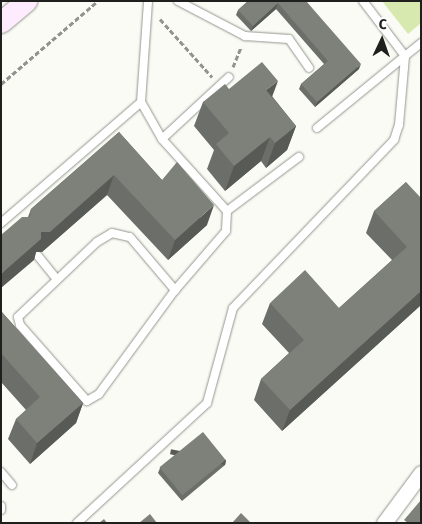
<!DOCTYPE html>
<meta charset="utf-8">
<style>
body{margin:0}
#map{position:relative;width:422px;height:524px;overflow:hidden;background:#f9fbf4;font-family:"Fira Sans",sans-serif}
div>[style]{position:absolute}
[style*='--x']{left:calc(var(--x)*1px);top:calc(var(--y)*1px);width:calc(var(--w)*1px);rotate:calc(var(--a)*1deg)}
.green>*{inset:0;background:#d7e9af}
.path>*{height:3px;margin-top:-1.5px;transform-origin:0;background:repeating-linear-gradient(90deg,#91938e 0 5px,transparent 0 7.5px)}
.roads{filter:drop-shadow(0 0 1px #94968f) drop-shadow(0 0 1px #94968f)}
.service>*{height:8px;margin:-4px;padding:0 4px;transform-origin:4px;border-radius:4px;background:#fff}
.minor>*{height:15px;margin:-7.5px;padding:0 7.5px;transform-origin:7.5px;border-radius:7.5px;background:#fff}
.secondary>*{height:21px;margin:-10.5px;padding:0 10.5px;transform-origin:10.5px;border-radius:10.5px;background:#feecfe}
.wall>*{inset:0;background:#6c6e69}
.shaded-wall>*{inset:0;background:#585a55;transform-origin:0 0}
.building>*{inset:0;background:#7e807a;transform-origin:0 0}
span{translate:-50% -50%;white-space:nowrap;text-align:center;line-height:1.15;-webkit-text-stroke:4px #fff;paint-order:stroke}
.frame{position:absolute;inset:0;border:2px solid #1f201d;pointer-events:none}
.north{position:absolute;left:357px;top:15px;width:50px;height:50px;-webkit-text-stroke:4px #fff;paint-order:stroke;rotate:3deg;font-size:14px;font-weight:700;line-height:20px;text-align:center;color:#1f201d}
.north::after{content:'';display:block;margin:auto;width:18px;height:22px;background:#1f201d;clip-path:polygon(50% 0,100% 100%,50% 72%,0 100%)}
</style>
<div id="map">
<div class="green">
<i style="clip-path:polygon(382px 1px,421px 1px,421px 23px,408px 34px)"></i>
</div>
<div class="path">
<i style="--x:160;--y:19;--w:78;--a:48.1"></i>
<i style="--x:233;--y:67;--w:22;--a:-68"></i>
<i style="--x:1;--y:84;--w:128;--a:-40.6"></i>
</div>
<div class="roads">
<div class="service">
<i style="--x:178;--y:1;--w:76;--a:27.6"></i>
<i style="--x:245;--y:36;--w:44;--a:3.9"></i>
<i style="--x:289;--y:39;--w:35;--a:55"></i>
<i style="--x:363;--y:1;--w:69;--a:52.6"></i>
<i style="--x:405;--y:56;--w:21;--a:-39"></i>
<i style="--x:141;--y:102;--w:43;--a:60.4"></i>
<i style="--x:162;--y:139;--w:97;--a:47.9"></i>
<i style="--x:227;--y:211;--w:20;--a:93"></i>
<i style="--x:226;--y:231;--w:78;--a:130.8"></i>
<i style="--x:175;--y:290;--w:129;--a:126.2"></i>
<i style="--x:99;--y:394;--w:14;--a:150"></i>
<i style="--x:87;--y:401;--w:101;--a:-131.4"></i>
<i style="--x:20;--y:325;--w:8;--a:-104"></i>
<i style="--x:18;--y:317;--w:109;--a:-43.5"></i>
<i style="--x:97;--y:242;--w:17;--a:-31"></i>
<i style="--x:112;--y:233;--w:18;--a:13"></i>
<i style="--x:130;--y:237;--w:70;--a:49.7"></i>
<i style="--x:317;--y:128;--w:114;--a:-39.3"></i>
<i style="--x:162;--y:139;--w:91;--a:-42.8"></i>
<i style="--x:227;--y:211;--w:90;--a:-36.9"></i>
<i style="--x:1;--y:223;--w:185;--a:-40.8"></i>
<i style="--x:141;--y:102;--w:101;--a:-86"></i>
<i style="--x:38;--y:256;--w:28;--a:51"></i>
<i style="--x:1;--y:472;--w:17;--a:50"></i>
<i style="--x:1;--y:506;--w:4;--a:90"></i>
<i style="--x:77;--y:523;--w:177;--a:-42.7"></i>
<i style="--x:207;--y:403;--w:98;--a:-74.7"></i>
<i style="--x:233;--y:308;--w:233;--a:-46.2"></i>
<i style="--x:394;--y:140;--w:16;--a:-72"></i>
<i style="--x:399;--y:125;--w:69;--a:-85"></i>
</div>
<div class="minor">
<i style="--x:384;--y:523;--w:62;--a:-53.5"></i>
</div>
<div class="secondary">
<i style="--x:1;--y:22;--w:33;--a:-40"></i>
</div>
</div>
<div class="wall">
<i style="clip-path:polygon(248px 1px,306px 1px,359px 69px,315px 107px,299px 89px,301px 84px,324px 64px,276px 9px,251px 31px,236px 15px,238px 10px)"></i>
<i style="clip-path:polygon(229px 89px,272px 96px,296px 126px,287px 150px,266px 168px,261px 161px,225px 191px,207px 169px,214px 150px,194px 126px,203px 102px)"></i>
<i style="clip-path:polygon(119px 132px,162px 180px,207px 225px,168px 260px,107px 195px,42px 252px,36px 252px,34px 260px,28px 217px,31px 209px)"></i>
<i style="clip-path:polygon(406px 182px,421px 305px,282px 431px,254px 400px,261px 379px,289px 353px,262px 324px,270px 303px,339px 308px,392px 260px,366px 233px,374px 211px)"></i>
<i style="clip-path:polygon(1px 311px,83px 403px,76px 423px,30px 464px,8px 439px,16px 419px,26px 410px,1px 382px)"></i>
<i style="clip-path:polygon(226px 460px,225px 465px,182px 501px,158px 473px,160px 468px)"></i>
</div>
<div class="shaded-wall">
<i style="clip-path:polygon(278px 3px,276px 9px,251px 31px,253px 26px)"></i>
<i style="clip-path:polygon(361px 64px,359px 69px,315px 107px,317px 102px)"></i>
<i style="clip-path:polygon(278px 81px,269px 105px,266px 90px)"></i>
<i style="clip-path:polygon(296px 126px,287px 150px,266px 168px,275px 143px)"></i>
<i style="clip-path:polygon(270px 137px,261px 161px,225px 191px,234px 166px)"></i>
<i style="clip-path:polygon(114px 175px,107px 195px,42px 252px,36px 252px,34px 260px,1px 288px,1px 274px,41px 232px)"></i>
<i style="clip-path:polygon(214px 205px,207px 225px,168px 260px,175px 240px)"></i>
<i style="clip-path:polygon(421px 291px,421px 305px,282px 431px,290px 410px)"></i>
<i style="clip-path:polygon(83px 403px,76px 423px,30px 464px,37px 443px)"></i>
<i style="left:226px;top:460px;width:5px;height:56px;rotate:101deg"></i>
</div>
<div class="building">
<i style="clip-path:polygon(248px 1px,306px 1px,361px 64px,317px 102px,301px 84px,328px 61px,278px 3px,253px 26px,238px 10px)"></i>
<i style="clip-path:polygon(262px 62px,278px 81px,266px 90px,296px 126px,275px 143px,270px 137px,234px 166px,216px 144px,229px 133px,203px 102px,225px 84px,229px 89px)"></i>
<i style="clip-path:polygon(119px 132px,162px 180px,177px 162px,214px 205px,175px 240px,114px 175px,50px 232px,41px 232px,41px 239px,1px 274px,1px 235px,22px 217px,30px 217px,31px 209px)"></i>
<i style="clip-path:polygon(406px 182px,421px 198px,421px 291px,290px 410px,261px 379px,304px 340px,270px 303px,305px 270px,339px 308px,407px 247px,374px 211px)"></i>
<i style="clip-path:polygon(1px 311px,83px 403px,37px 443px,16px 419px,40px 397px,1px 353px)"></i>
<i style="left:203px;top:432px;width:36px;height:56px;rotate:51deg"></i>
<i style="clip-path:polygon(421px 500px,421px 523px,408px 523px,404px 520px)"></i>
<i style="clip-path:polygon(241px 513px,251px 523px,232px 523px)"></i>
<i style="clip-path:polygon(150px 514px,157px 523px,139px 523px)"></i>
<i style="clip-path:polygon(104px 519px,107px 523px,99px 523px)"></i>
</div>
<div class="frame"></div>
<div class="north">С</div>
</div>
